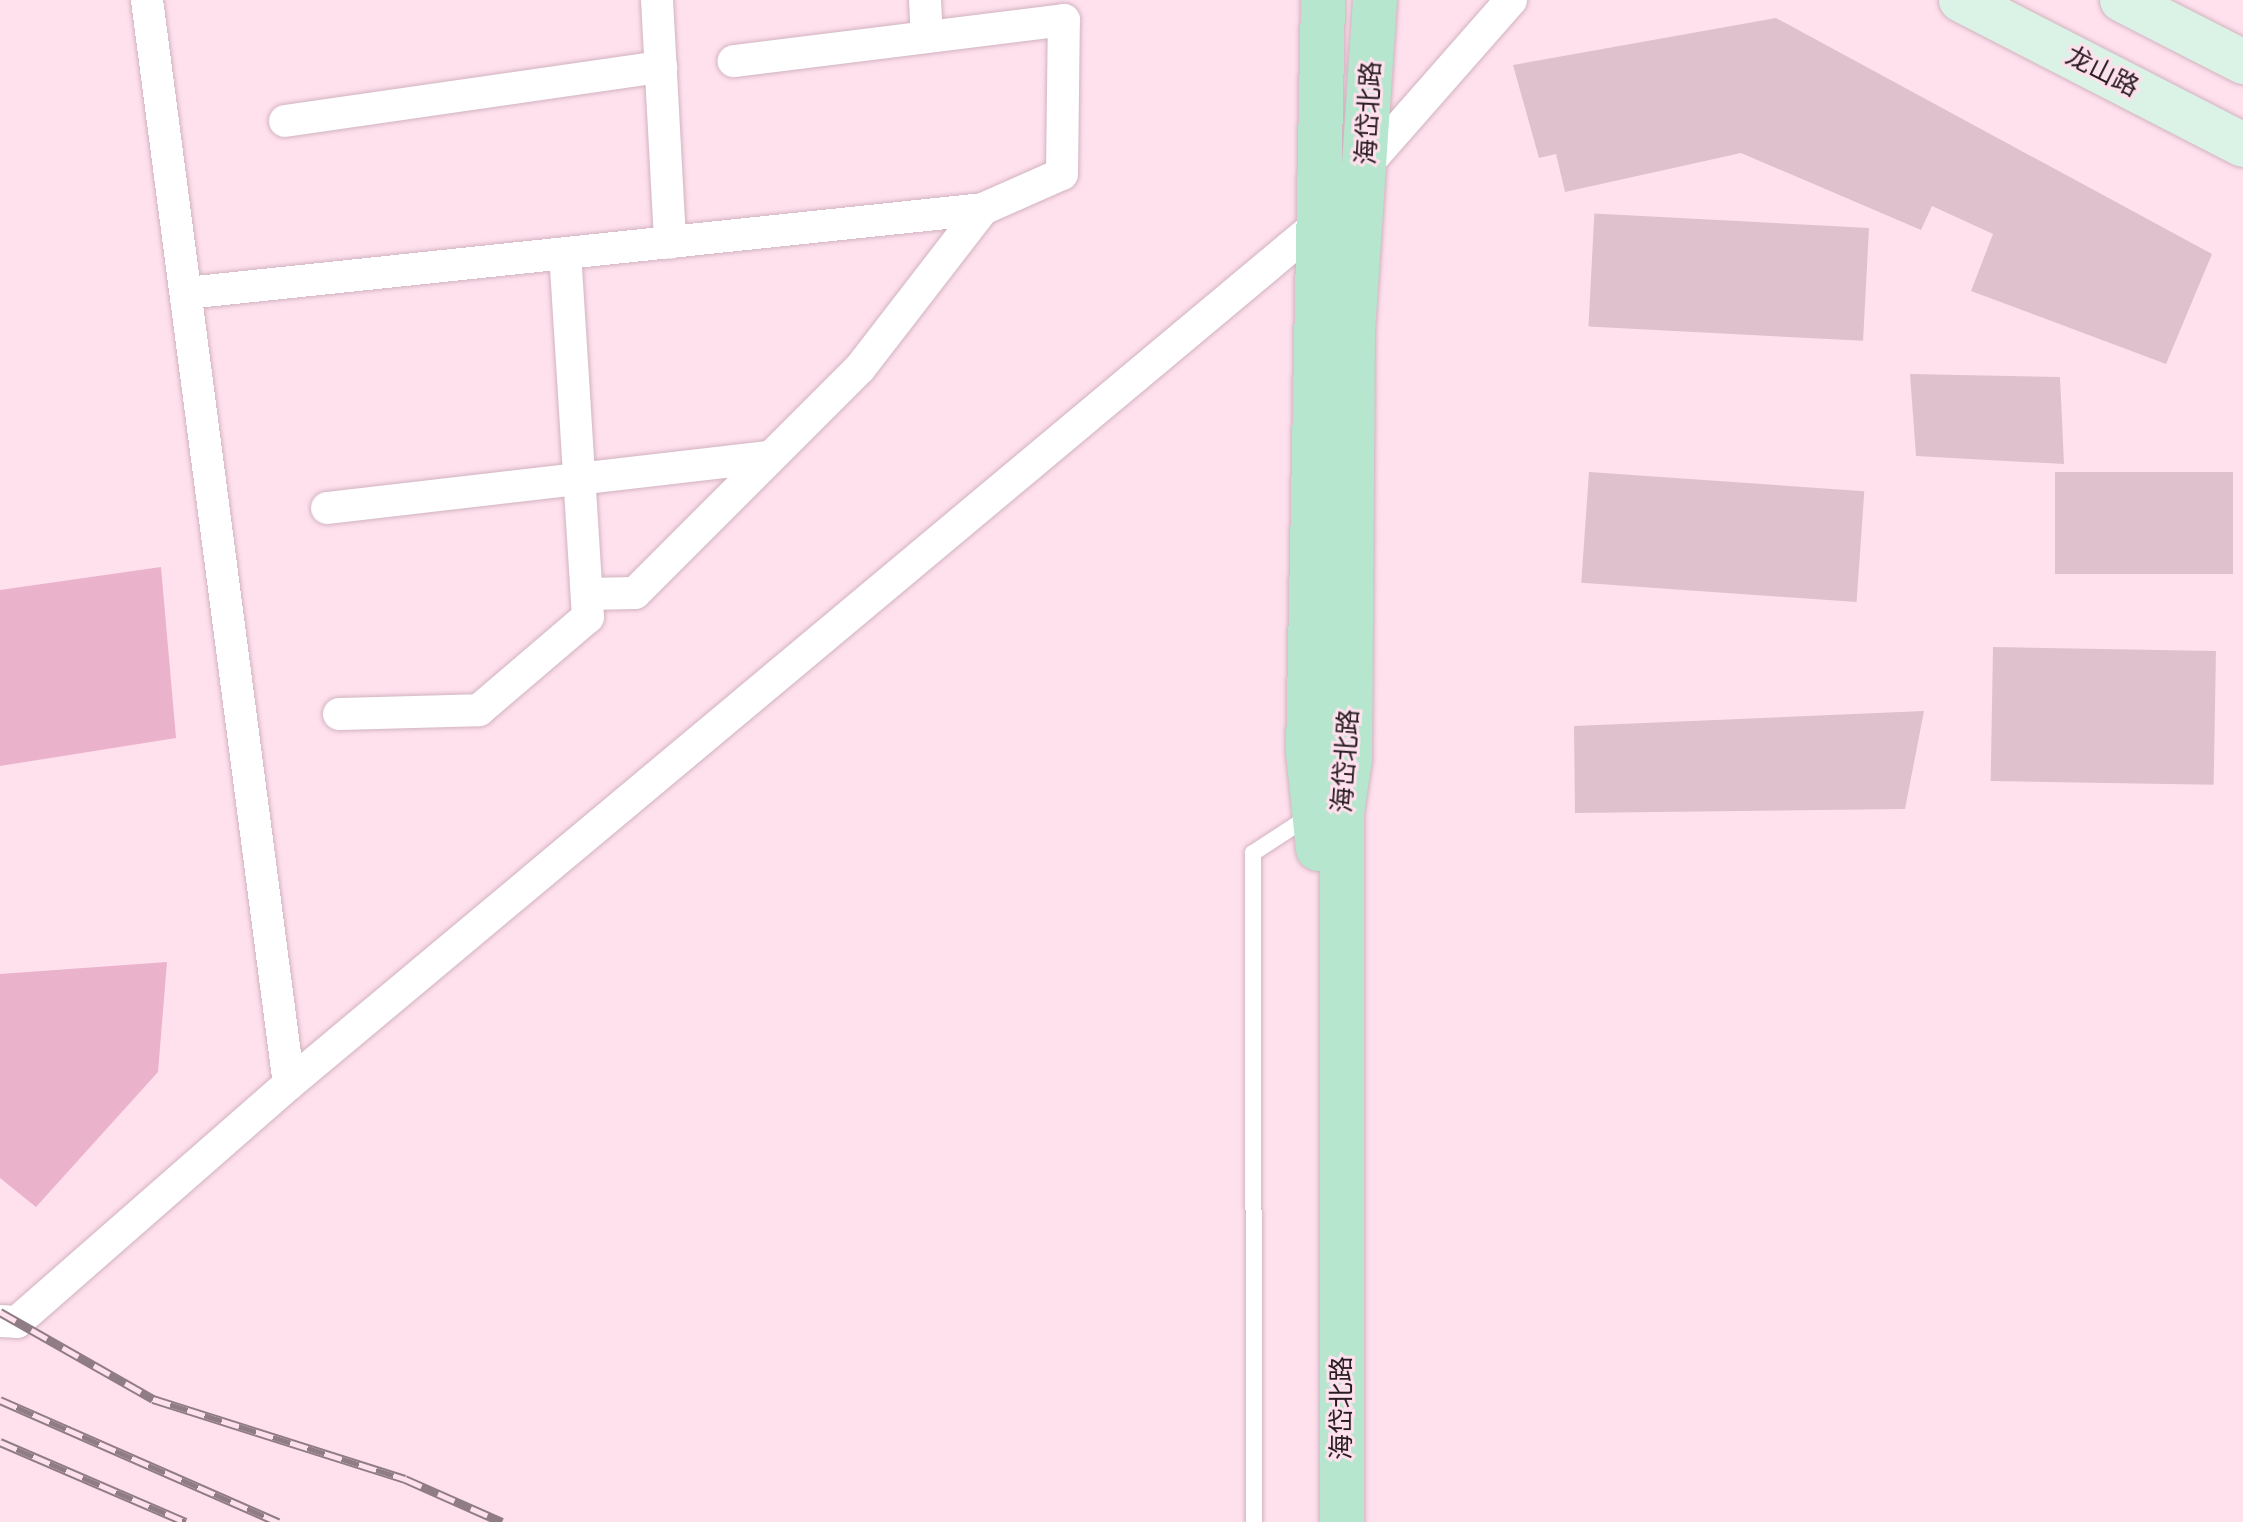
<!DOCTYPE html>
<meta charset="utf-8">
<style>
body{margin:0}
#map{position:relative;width:2243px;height:1522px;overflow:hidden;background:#ffe0ed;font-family:Montserrat,"Noto Sans SC",sans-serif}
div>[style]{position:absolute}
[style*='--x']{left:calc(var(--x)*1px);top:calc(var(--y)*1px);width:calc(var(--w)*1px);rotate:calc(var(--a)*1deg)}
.green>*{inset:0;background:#ebb2cc}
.building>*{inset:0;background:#dfc1ce;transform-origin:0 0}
.roads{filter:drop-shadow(0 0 2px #d1b3c0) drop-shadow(0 0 2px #d1b3c0)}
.lane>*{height:16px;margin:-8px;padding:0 8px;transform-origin:8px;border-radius:8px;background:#fff}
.street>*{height:32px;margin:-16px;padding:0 16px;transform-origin:16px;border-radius:16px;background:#fff}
.secondary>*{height:44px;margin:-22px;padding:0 22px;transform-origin:22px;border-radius:22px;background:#dbf2e6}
.primary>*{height:44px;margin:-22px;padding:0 22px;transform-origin:22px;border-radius:22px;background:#b7e6ce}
.rail>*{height:9px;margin-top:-4.5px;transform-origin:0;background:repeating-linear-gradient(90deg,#ffe0ed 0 18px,#907c85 0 36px);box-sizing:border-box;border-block:2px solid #907c85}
span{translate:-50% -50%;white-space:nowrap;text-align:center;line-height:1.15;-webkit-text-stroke:6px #ffe0ed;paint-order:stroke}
.street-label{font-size:26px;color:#261b20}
</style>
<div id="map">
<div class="green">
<i style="clip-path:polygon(161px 567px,176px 738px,0 766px,0 590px)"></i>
<i style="clip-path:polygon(167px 962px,158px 1072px,36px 1207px,0 1178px,0 974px)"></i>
</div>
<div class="building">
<i style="clip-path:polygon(1776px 18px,2212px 254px,2166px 364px,1971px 291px,1993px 234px,1932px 206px,1921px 230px,1741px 153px,1565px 192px,1556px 154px,1539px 158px,1513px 65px)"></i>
<i style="left:1869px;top:228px;width:113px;height:275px;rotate:93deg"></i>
<i style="clip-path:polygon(1910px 374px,2060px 377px,2064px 464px,1916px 456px)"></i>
<i style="left:1589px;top:472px;width:276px;height:111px;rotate:4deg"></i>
<i style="left:2055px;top:472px;width:178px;height:102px"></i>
<i style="left:1993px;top:647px;width:223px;height:134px;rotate:1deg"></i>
<i style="clip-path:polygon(1924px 711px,1905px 809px,1575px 813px,1574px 726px)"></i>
</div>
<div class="roads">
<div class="lane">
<i style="--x:1254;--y:1522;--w:669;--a:-90.09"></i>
<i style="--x:1253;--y:853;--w:69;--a:-33.2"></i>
</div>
<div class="street">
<i style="--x:147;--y:0;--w:1093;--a:82.54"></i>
<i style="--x:657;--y:0;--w:243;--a:86.9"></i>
<i style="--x:925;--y:0;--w:36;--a:87"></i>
<i style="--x:285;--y:121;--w:380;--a:-8.2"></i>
<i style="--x:1360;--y:172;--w:229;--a:-48.7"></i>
<i style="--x:187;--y:293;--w:800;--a:-6.02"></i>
<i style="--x:327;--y:508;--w:446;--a:-6.6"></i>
<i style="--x:587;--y:594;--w:48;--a:-1.2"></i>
<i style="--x:635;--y:593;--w:318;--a:-45"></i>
<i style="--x:860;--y:368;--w:201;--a:-52.3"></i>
<i style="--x:983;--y:209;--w:86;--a:-23.9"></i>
<i style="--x:1062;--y:174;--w:154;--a:-89.3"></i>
<i style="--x:1064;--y:20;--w:333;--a:172.9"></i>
<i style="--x:339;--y:714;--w:140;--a:-1.6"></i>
<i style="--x:479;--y:710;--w:143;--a:-40.5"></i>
<i style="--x:588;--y:617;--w:364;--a:-93.6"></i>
<i style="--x:0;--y:1321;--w:17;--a:3"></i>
<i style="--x:17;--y:1322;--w:361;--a:-41.2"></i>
<i style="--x:289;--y:1084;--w:1350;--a:-39.89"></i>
</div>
<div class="secondary">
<i style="--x:1961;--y:0;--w:317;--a:27.2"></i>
<i style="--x:2122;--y:0;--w:136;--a:27.1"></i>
</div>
<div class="primary">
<i style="--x:1318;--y:849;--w:97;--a:-95.9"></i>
<i style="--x:1308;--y:753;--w:753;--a:-88.86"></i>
<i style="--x:1342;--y:1522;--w:709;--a:-90"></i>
<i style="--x:1342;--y:813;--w:55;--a:-81.6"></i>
<i style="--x:1350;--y:759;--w:428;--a:-89.6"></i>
<i style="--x:1353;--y:331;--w:332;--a:-86.2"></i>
</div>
</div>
<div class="rail">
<i style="--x:0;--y:1312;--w:176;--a:29.6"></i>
<i style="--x:153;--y:1399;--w:264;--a:17.6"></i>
<i style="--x:405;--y:1479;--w:106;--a:23.9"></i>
<i style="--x:0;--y:1400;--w:304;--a:23.7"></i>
<i style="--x:0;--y:1442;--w:202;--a:23.3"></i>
</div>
<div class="street-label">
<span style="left:2102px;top:72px;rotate:27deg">龙山路</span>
<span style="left:1369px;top:113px;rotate:-87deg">海岱北路</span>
<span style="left:1346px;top:761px;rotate:-86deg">海岱北路</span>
<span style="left:1342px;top:1408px;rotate:-90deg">海岱北路</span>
</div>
</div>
